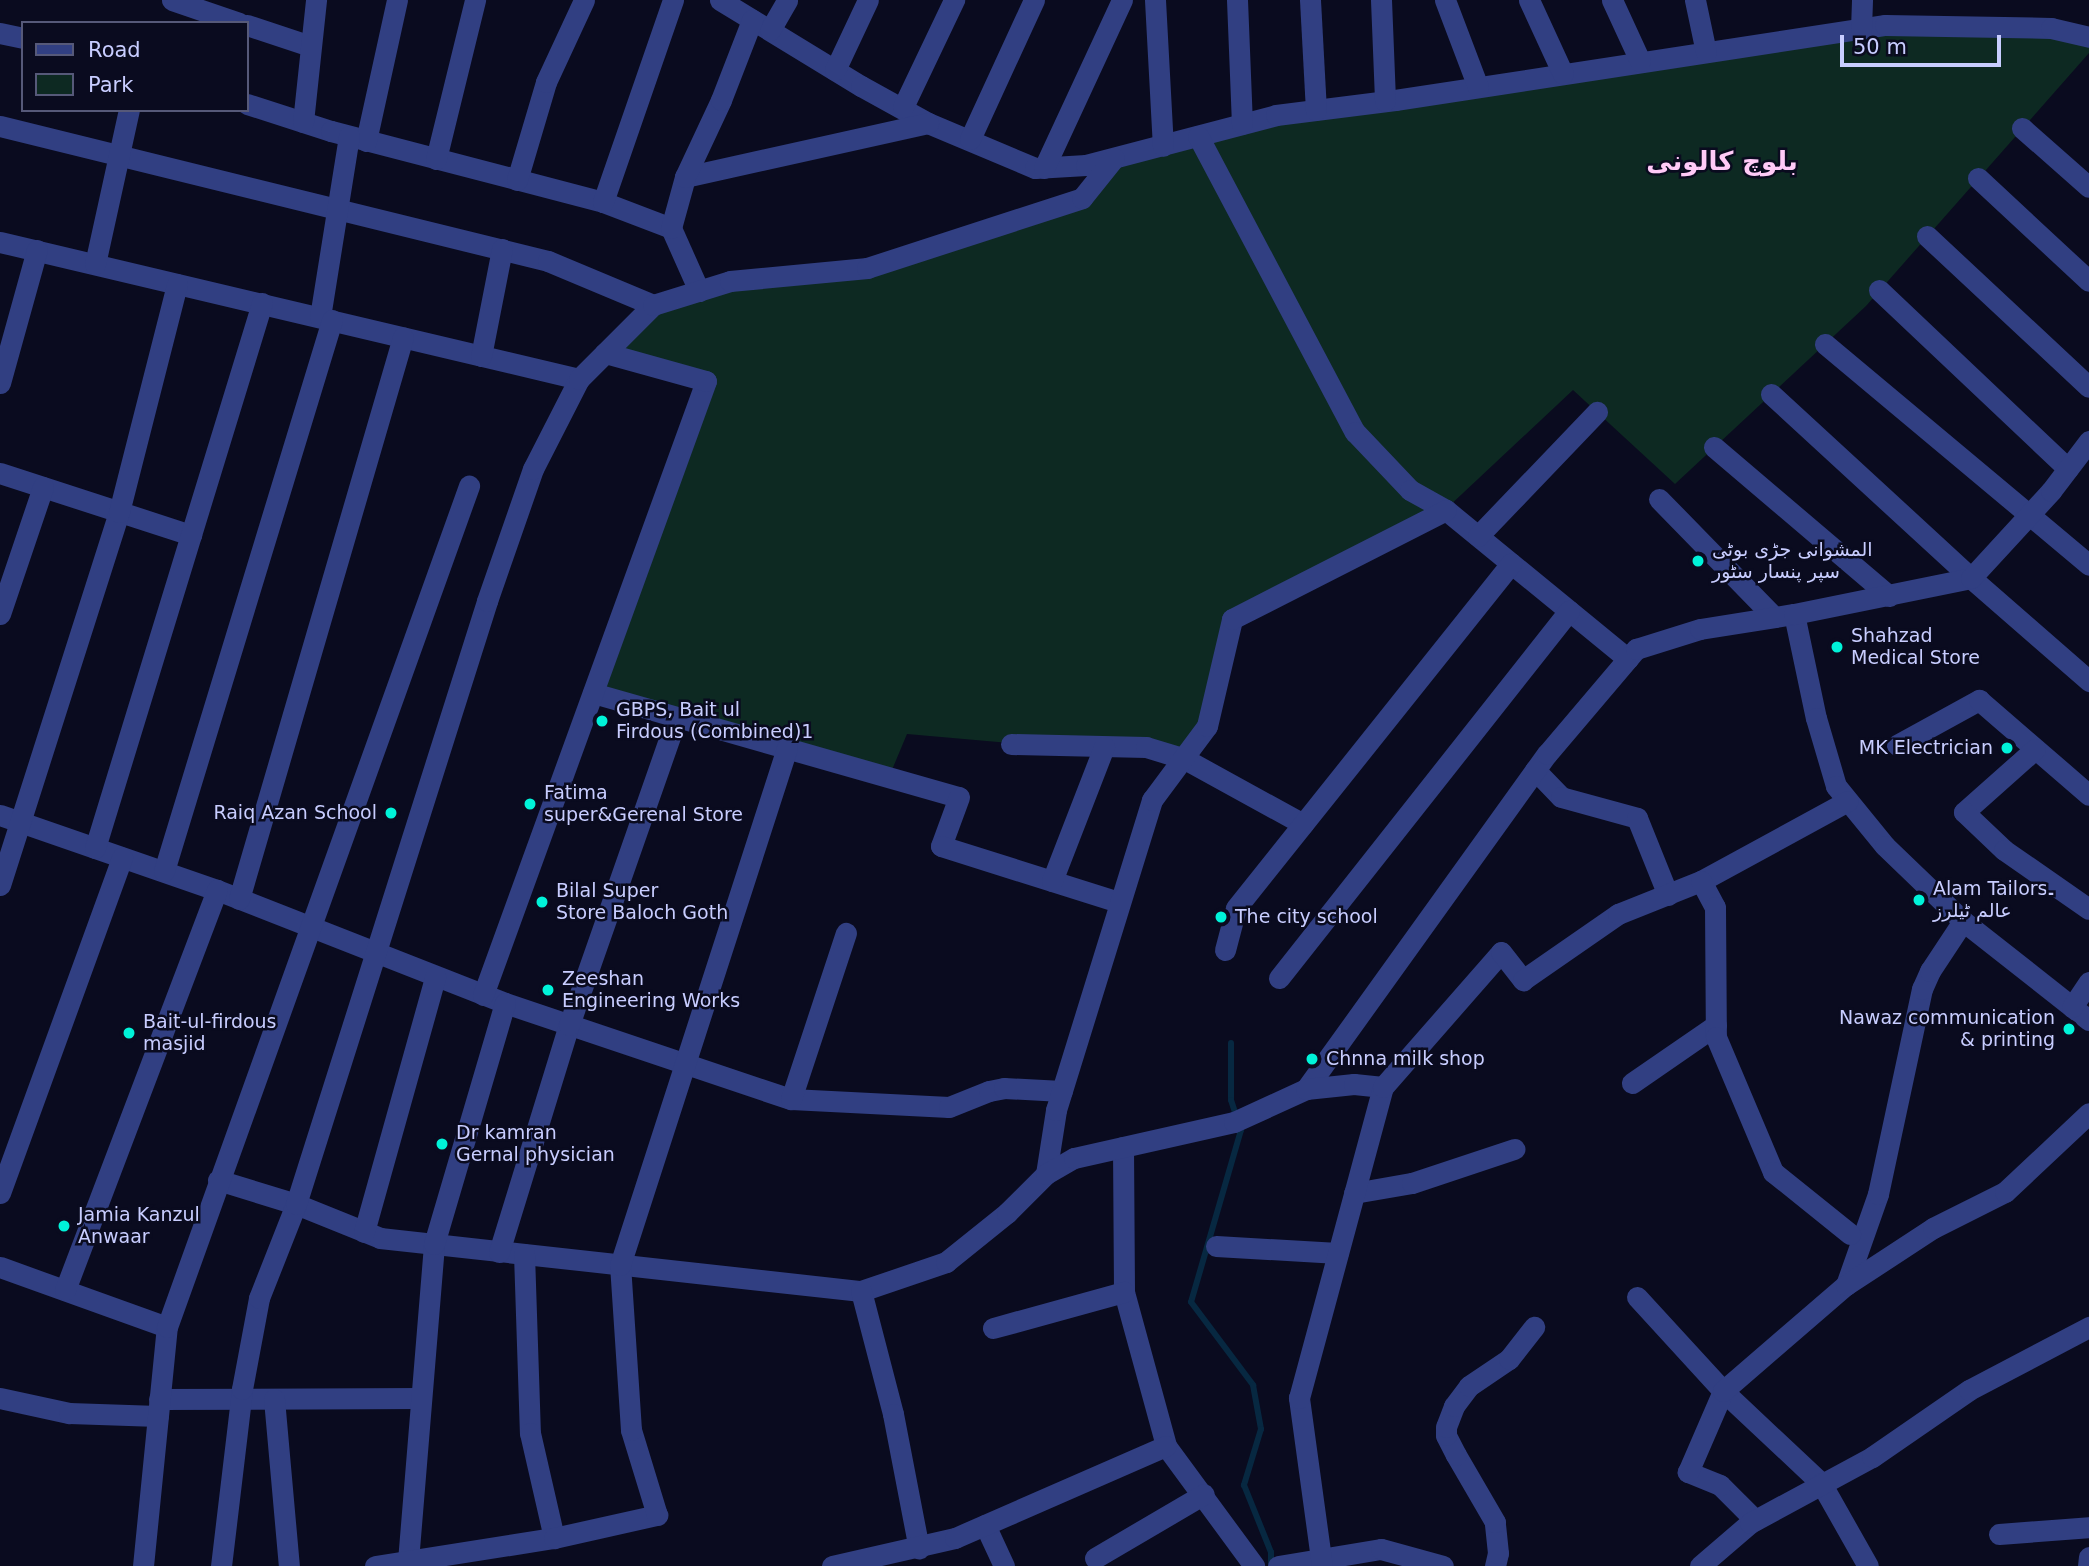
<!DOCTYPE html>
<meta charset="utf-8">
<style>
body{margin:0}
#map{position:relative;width:2089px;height:1566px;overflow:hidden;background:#0a0b1f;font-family:"DejaVu Sans",Cairo,sans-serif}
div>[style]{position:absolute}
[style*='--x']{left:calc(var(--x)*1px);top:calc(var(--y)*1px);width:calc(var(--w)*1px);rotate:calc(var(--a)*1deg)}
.green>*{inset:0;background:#0d2922}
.stream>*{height:6px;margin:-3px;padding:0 3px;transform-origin:3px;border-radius:3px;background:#072841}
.minor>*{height:21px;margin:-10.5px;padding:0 10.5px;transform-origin:10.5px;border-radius:10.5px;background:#313f82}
.dots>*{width:19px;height:19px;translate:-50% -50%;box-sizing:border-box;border:4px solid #0a0b1f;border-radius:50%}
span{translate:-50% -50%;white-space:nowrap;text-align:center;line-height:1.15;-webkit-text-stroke:5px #0a0b1f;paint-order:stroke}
.poi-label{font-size:19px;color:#c8cdff}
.left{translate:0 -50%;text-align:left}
.right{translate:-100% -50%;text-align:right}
.district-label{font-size:26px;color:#ffcaf7;font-weight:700}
.legend{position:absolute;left:21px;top:21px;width:228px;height:91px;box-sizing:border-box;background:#0a0b1f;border:2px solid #565979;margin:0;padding:9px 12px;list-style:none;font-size:21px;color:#c8cdff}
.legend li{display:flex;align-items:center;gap:14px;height:35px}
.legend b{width:35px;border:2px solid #565979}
.scale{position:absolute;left:1840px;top:35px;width:161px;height:32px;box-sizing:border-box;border:4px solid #c8cdff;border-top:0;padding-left:9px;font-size:21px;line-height:24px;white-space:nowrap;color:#c8cdff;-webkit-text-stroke:5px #0a0b1f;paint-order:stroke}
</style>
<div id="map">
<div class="green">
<i style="clip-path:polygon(1886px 25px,2089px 38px,2089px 53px,1866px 306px,1675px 484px,1573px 390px,1446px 509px,1233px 619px,1208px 726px,1183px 758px,907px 734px,889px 777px,593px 693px,707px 382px,606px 353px,654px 306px,730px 282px,868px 269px,1083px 199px,1115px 159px,1277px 116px)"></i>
</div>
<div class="stream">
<i style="--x:1231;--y:1043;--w:57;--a:90"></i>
<i style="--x:1231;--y:1100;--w:32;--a:72"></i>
<i style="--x:1241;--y:1130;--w:179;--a:106.2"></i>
<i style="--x:1191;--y:1302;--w:104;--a:53.2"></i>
<i style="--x:1253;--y:1385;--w:45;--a:79.7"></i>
<i style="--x:1261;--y:1429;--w:59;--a:106.9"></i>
<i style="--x:1244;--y:1485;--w:72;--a:68.1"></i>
<i style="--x:1271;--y:1552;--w:11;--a:90"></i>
</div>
<div class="minor">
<i style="--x:172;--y:0;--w:71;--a:18.9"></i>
<i style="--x:720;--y:0;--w:165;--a:31.4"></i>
<i style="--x:861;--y:86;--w:77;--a:28.9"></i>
<i style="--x:928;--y:123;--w:116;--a:22.8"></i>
<i style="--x:1035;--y:168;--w:51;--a:-3.4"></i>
<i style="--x:1086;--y:165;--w:196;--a:-14.7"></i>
<i style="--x:1276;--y:115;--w:120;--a:-7.2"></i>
<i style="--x:1395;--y:100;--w:496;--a:-8.7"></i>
<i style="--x:1885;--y:25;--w:166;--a:1"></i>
<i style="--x:2051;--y:28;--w:39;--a:13"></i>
<i style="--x:1155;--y:0;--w:146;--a:86.9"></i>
<i style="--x:1237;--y:0;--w:124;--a:87.7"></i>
<i style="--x:1310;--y:0;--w:110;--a:86.9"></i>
<i style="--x:1381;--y:0;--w:101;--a:87.7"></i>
<i style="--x:1445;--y:0;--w:93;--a:69.2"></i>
<i style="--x:1529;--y:0;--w:81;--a:65.3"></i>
<i style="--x:1612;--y:0;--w:67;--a:65.3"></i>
<i style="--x:1695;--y:0;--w:53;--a:78.1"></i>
<i style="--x:247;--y:25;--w:66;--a:18.4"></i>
<i style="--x:1861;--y:29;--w:29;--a:-88"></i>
<i style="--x:770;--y:30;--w:34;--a:-60"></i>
<i style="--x:0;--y:33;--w:24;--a:12"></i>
<i style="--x:835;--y:70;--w:77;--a:-64.8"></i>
<i style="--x:247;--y:104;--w:88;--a:17.8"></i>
<i style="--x:331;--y:131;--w:281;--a:14.6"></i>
<i style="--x:603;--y:202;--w:73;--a:20.9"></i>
<i style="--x:671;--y:228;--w:69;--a:66"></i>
<i style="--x:903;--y:107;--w:119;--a:-64.5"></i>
<i style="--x:303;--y:122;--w:123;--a:-83.9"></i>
<i style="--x:0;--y:126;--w:564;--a:13.84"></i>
<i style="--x:548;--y:261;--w:114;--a:22.7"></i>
<i style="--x:2022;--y:128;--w:89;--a:41.4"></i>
<i style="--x:1198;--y:136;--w:335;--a:62.1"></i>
<i style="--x:1355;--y:432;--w:80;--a:46.5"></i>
<i style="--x:1410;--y:490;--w:41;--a:29.1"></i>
<i style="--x:1446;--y:510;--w:235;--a:39.3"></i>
<i style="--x:970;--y:139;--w:153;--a:-65.3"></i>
<i style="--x:366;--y:141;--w:144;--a:-77.6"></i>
<i style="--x:436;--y:159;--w:164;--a:-76.2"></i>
<i style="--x:1044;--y:168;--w:185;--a:-65.1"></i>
<i style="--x:685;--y:177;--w:249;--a:-12.5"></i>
<i style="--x:1978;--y:178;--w:151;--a:42.9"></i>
<i style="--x:517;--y:180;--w:102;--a:-73.5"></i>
<i style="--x:546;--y:82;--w:90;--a:-65.1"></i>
<i style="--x:603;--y:202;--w:214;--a:-70.9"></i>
<i style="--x:671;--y:228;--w:53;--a:-74.6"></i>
<i style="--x:685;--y:177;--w:85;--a:-64.9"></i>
<i style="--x:721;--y:100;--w:86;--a:-68.8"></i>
<i style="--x:1927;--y:236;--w:221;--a:43"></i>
<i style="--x:0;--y:242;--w:595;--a:13.31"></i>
<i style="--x:95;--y:264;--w:158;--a:-77.6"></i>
<i style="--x:1879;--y:290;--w:260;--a:43.4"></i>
<i style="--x:320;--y:317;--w:183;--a:-80.9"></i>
<i style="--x:1825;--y:344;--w:344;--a:39.9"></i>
<i style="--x:481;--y:356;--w:109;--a:-78.9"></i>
<i style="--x:0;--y:383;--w:138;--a:-74.5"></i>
<i style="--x:1771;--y:394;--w:272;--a:42.6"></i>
<i style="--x:1971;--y:578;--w:157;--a:41.1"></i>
<i style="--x:1714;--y:447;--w:230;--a:40.4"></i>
<i style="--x:0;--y:473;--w:201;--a:18"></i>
<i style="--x:1659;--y:499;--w:165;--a:45.7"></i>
<i style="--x:1478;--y:536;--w:172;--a:-46.2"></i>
<i style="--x:0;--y:614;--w:134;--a:-71.3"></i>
<i style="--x:1794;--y:614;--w:106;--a:78.1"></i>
<i style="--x:1816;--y:718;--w:71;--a:73.6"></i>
<i style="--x:1836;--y:786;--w:77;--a:50.8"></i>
<i style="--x:1885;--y:846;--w:108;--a:43.9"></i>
<i style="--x:1963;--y:921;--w:160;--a:38.2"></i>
<i style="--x:593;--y:693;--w:380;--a:15.9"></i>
<i style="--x:959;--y:797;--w:52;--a:110.2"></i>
<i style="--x:941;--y:846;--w:187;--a:17.5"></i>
<i style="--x:1011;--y:744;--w:135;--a:1.3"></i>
<i style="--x:1146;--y:747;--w:39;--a:17"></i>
<i style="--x:1183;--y:758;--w:137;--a:28.8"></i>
<i style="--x:1897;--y:745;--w:94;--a:-28.8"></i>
<i style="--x:1979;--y:700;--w:145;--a:40.8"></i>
<i style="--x:2035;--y:749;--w:95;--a:138.4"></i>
<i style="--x:1964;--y:812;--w:55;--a:43.5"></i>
<i style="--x:2004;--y:850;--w:103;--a:34.8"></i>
<i style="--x:1535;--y:770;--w:37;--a:46"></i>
<i style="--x:1561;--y:797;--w:79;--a:15.4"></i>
<i style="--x:1637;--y:818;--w:83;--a:68.1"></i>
<i style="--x:0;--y:815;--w:230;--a:19.1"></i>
<i style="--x:217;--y:890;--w:309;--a:21.4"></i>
<i style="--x:505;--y:1003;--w:302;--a:18.6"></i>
<i style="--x:791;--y:1099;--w:158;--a:2.9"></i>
<i style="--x:949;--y:1107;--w:43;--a:-21.8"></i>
<i style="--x:989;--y:1091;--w:15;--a:-11"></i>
<i style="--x:1004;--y:1088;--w:58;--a:3"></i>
<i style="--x:95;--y:848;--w:570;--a:-72.96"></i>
<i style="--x:164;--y:871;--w:576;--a:-73.04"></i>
<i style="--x:1052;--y:881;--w:144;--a:-68.8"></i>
<i style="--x:1701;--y:881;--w:167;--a:-28.6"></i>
<i style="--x:0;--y:885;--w:392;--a:-72.3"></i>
<i style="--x:119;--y:512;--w:235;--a:-75.7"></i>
<i style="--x:239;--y:899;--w:585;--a:-73.73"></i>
<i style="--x:1225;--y:950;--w:43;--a:-75.3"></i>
<i style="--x:1236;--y:908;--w:441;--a:-51.4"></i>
<i style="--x:1279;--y:978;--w:468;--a:-51.7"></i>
<i style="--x:483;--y:995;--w:653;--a:-70.04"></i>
<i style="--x:706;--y:381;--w:105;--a:-164.5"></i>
<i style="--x:2072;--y:1007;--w:30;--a:-56"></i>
<i style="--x:1632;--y:1083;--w:102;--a:-34.6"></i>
<i style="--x:1306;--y:1089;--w:413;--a:-54.3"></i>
<i style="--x:1547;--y:754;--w:138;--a:-49.7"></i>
<i style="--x:1636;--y:649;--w:67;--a:-17.4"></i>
<i style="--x:1700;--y:629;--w:95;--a:-9.1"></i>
<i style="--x:1794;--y:614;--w:181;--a:-11.5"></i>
<i style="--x:1971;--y:578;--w:118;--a:-47.4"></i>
<i style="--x:2051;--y:491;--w:63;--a:-52.8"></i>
<i style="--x:791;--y:1099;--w:175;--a:-71.7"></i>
<i style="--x:1123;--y:1147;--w:145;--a:89.6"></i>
<i style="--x:1124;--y:1292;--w:160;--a:74.7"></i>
<i style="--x:1166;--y:1446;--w:149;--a:53.7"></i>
<i style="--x:1046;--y:1174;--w:65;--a:-81.1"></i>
<i style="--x:1056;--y:1110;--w:325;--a:-72.8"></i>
<i style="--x:1152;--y:800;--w:92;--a:-53.4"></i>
<i style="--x:1207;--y:726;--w:110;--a:-76.8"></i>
<i style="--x:1232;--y:619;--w:240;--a:-27"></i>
<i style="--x:218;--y:1180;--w:82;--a:17.1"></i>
<i style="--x:296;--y:1204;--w:91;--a:22"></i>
<i style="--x:380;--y:1238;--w:484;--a:6.3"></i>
<i style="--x:861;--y:1291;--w:90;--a:-18.8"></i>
<i style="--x:946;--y:1262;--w:78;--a:-38.8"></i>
<i style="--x:1007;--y:1213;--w:55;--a:-45"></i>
<i style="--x:1046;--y:1174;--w:32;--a:-30"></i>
<i style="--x:1074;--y:1158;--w:164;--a:-12.7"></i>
<i style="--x:1234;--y:1122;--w:79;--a:-24.6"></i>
<i style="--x:1306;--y:1089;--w:48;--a:-5.9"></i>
<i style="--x:1354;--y:1084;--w:29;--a:6"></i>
<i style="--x:0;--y:1193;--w:357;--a:-70"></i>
<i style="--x:1354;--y:1193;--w:59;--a:-9.8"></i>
<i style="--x:1412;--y:1183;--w:108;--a:-18.4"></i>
<i style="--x:364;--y:1232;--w:265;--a:-74.4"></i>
<i style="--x:1216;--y:1246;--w:122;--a:3.3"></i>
<i style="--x:499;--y:1252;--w:238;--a:-72.9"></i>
<i style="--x:569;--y:1025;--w:326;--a:-70.7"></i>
<i style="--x:524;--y:1254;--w:179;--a:88.1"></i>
<i style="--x:530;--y:1433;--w:108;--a:77.1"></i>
<i style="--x:0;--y:1267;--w:177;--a:19.8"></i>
<i style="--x:1846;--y:1285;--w:96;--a:-70.6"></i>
<i style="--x:1878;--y:1194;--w:210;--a:-77.9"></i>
<i style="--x:1922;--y:989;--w:20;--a:-66"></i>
<i style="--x:1930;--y:971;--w:60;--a:-56.6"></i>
<i style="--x:65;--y:1290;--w:428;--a:-69.2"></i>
<i style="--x:861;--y:1291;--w:127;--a:75.4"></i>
<i style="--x:893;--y:1414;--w:137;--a:79.1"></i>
<i style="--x:1637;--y:1297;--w:127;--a:47.5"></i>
<i style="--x:1723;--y:1391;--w:134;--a:43.2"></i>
<i style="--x:1821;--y:1483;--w:95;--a:60.5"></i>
<i style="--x:993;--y:1328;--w:136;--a:-15.4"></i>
<i style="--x:0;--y:1398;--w:71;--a:12.3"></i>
<i style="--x:69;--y:1413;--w:89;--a:1.9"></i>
<i style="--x:159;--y:1399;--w:262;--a:-0.2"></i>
<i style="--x:274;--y:1399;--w:168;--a:84.9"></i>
<i style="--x:1755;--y:1520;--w:49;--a:-135"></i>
<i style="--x:1720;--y:1485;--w:35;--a:-158"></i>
<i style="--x:1688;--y:1472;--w:88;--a:-66.6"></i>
<i style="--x:1723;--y:1391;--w:162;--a:-40.8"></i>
<i style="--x:1846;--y:1285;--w:104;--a:-33.2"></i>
<i style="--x:1933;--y:1228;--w:80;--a:-26.6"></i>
<i style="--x:2005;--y:1192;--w:115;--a:-43.2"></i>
<i style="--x:985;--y:1525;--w:45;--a:65.1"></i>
<i style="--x:1999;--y:1534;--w:90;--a:-4.4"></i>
<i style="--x:1095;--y:1558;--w:126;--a:-30.4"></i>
<i style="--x:408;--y:1561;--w:318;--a:-85.3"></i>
<i style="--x:434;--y:1244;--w:251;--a:-73.6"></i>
<i style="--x:143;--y:1566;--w:240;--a:-84.3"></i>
<i style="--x:167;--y:1327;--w:894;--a:-70.25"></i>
<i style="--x:221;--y:1566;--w:178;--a:-83.2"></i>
<i style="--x:242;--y:1389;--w:93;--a:-79.4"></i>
<i style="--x:259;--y:1298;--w:101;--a:-68.5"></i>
<i style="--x:296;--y:1204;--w:633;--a:-72.42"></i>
<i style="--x:487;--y:601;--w:140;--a:-70.8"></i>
<i style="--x:533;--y:469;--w:101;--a:-62.9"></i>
<i style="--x:579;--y:379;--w:105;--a:-45"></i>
<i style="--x:653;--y:305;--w:81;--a:-17.3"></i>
<i style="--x:730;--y:281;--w:138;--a:-5.4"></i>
<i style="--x:867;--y:268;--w:226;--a:-18"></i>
<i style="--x:1082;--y:198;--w:51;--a:-51.3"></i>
<i style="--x:375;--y:1566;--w:181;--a:-8.9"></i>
<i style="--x:554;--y:1538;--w:106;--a:-12.6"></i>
<i style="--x:657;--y:1515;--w:89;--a:-107"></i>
<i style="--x:631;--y:1430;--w:165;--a:-93.8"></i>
<i style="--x:620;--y:1265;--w:543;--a:-72.1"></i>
<i style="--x:832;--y:1566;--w:126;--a:-12.8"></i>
<i style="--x:955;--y:1538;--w:230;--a:-23.6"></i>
<i style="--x:1278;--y:1566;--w:104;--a:-9.4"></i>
<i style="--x:1381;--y:1549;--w:64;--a:15.3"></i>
<i style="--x:1322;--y:1566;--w:170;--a:-97.8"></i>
<i style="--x:1299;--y:1398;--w:322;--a:-74.9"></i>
<i style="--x:1383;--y:1087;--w:179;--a:-48.8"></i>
<i style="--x:1501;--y:952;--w:36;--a:52"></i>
<i style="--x:1523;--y:980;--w:116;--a:-34.8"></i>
<i style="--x:1618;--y:914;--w:89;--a:-21.7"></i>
<i style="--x:1701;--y:881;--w:30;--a:62"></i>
<i style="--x:1715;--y:907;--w:130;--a:89.6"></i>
<i style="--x:1716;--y:1037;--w:147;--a:67.1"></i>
<i style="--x:1773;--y:1172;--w:99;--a:38.8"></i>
<i style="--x:1495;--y:1566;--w:13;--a:-77"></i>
<i style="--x:1498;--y:1553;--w:31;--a:-96"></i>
<i style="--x:1495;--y:1522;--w:78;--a:-120.2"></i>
<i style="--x:1456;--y:1455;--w:22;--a:-117"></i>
<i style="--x:1446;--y:1435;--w:8;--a:-90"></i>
<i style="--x:1446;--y:1427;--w:22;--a:-69"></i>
<i style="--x:1454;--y:1406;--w:25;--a:-53"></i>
<i style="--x:1469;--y:1386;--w:48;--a:-34"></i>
<i style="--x:1509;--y:1359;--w:41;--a:-52"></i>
<i style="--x:1700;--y:1566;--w:66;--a:-40.7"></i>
<i style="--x:1750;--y:1523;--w:139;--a:-28.4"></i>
<i style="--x:1872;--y:1457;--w:118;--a:-34.6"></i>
<i style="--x:1969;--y:1390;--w:136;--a:-27.7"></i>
<i style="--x:2088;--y:1566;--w:9;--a:-84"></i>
</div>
<div class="dots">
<i style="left:1698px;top:561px;background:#00f3d9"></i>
<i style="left:1837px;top:647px;background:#00f3d9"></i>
<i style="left:602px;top:721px;background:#00f3d9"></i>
<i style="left:2007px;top:748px;background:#00f3d9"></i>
<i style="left:530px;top:804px;background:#00f3d9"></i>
<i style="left:391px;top:813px;background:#00f3d9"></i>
<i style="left:1919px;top:900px;background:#00f3d9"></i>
<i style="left:542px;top:902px;background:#00f3d9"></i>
<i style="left:1221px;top:917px;background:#00f3d9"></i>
<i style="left:548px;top:990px;background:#00f3d9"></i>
<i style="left:2069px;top:1029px;background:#00f3d9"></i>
<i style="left:129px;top:1033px;background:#00f3d9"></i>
<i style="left:1312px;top:1059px;background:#00f3d9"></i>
<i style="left:442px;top:1144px;background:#00f3d9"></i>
<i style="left:64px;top:1226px;background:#00f3d9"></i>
</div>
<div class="poi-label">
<span class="left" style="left:1712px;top:561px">المشوانی جڑی بوٹی<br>سپر پنسار سٹور</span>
<span class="left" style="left:1851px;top:647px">Shahzad<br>Medical Store</span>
<span class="left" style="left:616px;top:721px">GBPS, Bait ul<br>Firdous (Combined)1</span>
<span class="right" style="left:1993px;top:748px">MK Electrician</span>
<span class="left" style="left:544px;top:804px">Fatima<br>super&amp;Gerenal Store</span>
<span class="right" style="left:377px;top:813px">Raiq Azan School</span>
<span class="left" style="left:1933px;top:900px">Alam Tailors۔<br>عالم ٹیلرز</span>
<span class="left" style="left:556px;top:902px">Bilal Super<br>Store Baloch Goth</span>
<span class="left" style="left:1235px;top:917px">The city school</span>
<span class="left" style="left:562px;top:990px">Zeeshan<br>Engineering Works</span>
<span class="right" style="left:2055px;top:1029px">Nawaz communication<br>&amp; printing</span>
<span class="left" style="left:143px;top:1033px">Bait-ul-firdous<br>masjid</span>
<span class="left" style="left:1326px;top:1059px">Chnna milk shop</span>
<span class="left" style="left:456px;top:1144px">Dr kamran<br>Gernal physician</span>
<span class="left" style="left:78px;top:1226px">Jamia Kanzul<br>Anwaar</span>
</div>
<div class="district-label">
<span style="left:1722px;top:162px">بلوچ کالونی</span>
</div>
<ul class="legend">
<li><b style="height:9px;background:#313f82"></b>Road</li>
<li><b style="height:19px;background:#0d2922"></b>Park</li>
</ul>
<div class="scale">50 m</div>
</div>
